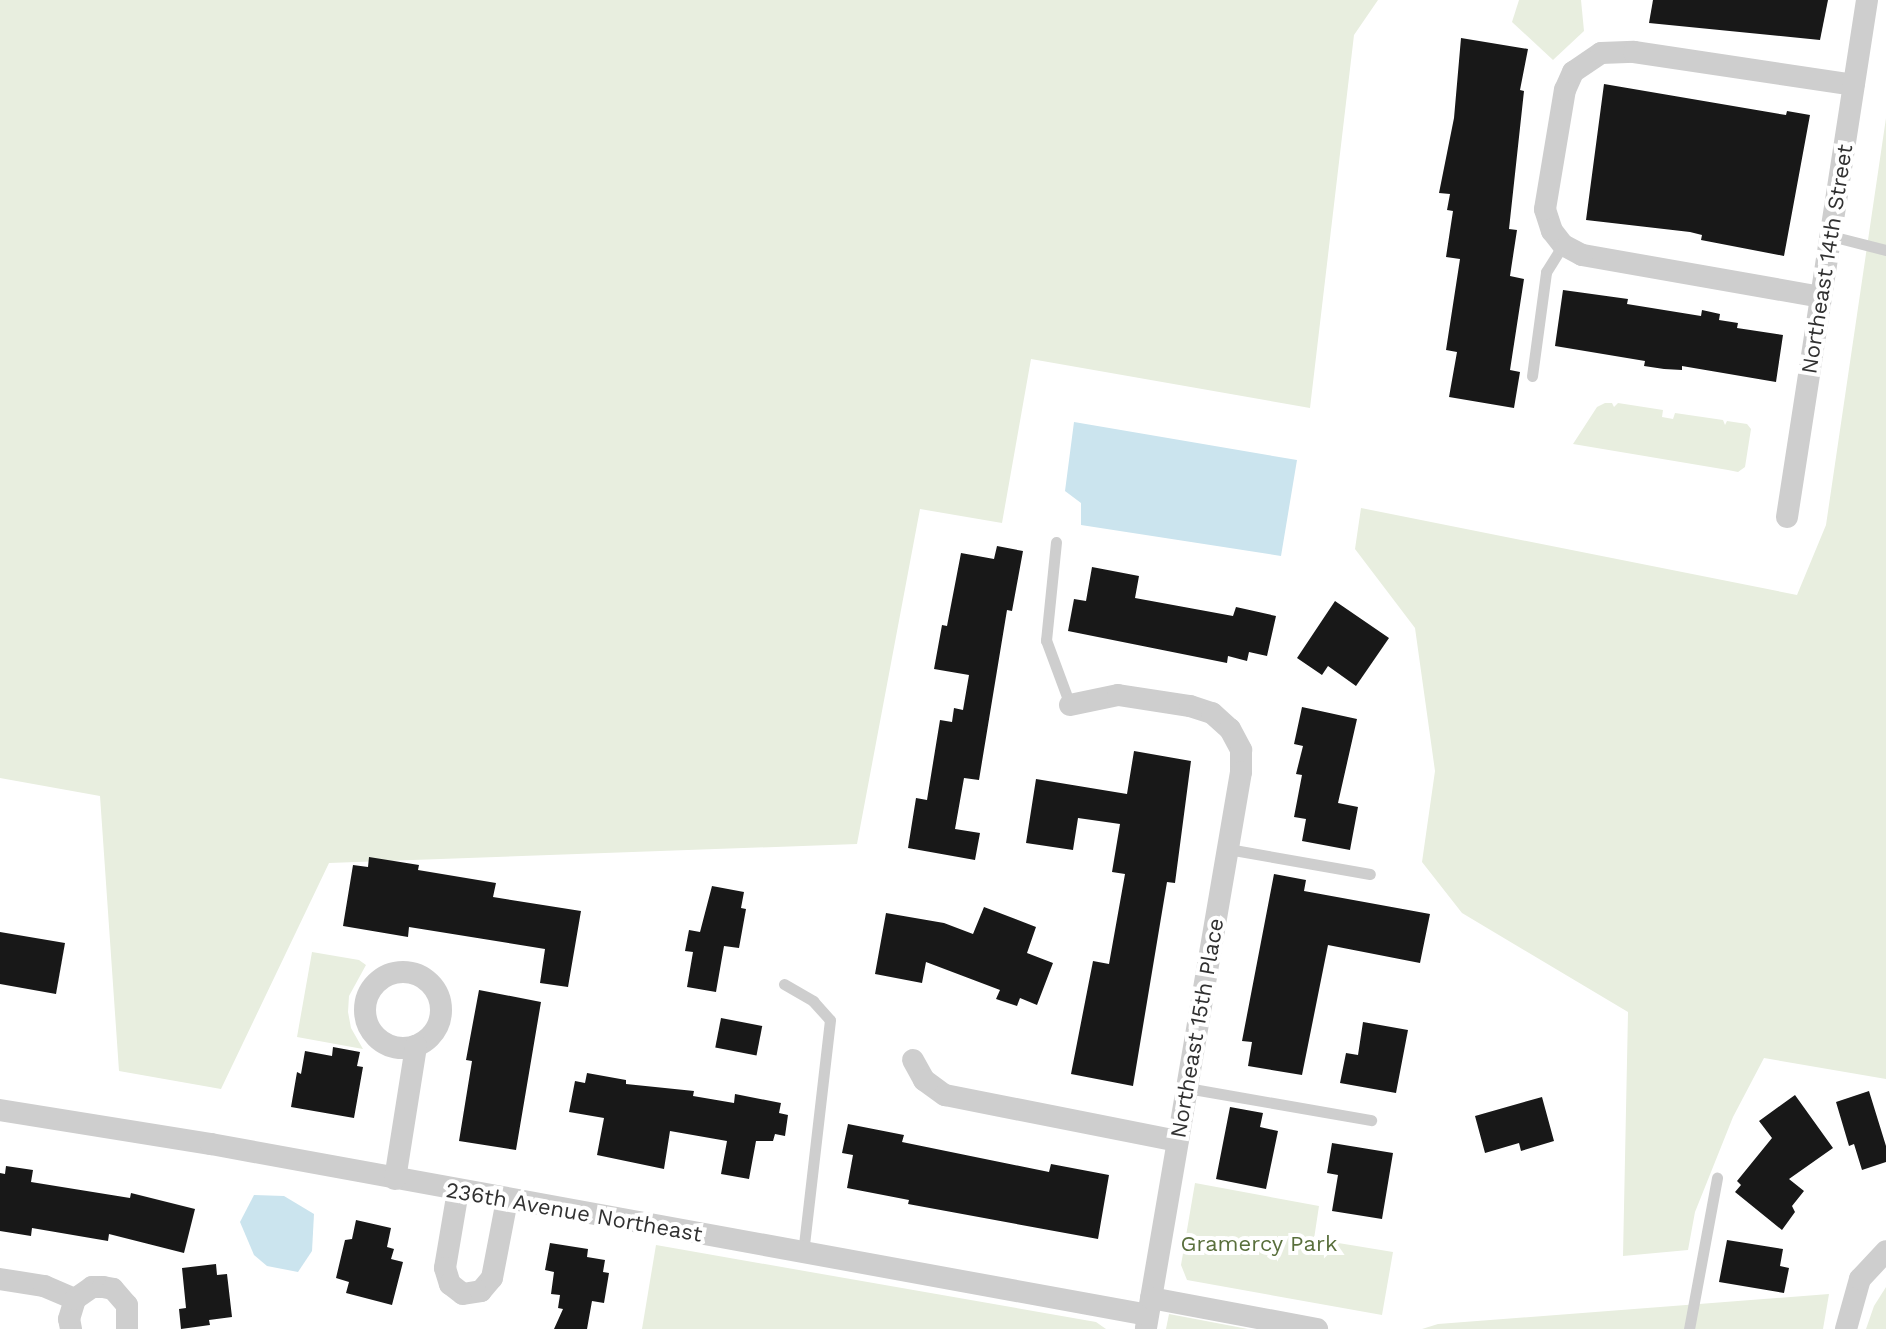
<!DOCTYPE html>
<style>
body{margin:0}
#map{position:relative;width:1886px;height:1329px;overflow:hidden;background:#fff;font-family:"Work Sans",sans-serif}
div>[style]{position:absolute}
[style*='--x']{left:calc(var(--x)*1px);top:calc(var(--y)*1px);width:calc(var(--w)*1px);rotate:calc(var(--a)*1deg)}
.green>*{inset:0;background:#e8eedf}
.water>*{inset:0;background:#cbe4ee}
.building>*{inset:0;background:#181818;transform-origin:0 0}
.lane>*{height:11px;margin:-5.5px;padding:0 5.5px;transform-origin:5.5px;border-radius:5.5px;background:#cecece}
.street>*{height:22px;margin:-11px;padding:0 11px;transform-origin:11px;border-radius:11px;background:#cecece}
.street>.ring{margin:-11px;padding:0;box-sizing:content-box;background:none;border:22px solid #cecece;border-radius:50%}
span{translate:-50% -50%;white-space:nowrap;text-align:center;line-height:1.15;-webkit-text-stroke:8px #fff;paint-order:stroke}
.street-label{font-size:22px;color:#313131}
.park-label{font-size:22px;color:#596f3c}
</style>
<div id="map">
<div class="green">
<i style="clip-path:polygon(0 0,1378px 0,1354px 35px,1310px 408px,1031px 359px,1002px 523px,920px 509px,857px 844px,329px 863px,221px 1089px,119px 1071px,100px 796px,0 778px)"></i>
<i style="clip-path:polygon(1519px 0,1581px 0,1584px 31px,1553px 60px,1512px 22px)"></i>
<i style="clip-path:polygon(1886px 118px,1886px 1079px,1764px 1058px,1733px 1117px,1695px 1212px,1688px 1250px,1623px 1256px,1628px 1012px,1462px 913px,1422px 862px,1435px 771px,1415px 628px,1355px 549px,1361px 508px,1797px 595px,1826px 525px)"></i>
<i style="clip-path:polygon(1605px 403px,1612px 403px,1614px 407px,1618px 403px,1663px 410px,1662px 417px,1673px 419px,1675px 413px,1723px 420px,1725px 425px,1727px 421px,1747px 424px,1751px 429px,1745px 467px,1738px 472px,1728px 470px,1573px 444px,1597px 407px)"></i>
<i style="clip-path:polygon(312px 952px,359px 960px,366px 965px,349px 996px,348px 1012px,351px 1028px,363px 1049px,297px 1037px)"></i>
<i style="clip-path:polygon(1195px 1183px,1319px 1206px,1314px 1239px,1393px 1252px,1382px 1315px,1187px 1280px,1181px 1265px)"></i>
<i style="clip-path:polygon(656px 1245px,1096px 1322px,1106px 1329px,642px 1329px)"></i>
<i style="clip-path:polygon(1886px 1287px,1886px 1329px,1866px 1329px,1874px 1306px)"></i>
<i style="clip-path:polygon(1829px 1294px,1823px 1329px,1422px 1329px,1438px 1324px)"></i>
<i style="clip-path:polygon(1169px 1314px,1248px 1329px,1166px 1329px)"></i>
</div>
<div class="water">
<i style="clip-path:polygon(1074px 422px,1297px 460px,1281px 556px,1081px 525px,1081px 503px,1065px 491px)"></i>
<i style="clip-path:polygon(254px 1195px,284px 1196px,314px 1214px,312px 1251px,298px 1272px,267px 1266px,254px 1255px,240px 1222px)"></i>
</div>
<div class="building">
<i style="clip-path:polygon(1653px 0,1828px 0,1820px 40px,1649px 23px)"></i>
<i style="clip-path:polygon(1461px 38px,1528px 49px,1520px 90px,1524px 91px,1509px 229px,1517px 230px,1510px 276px,1524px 279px,1510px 370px,1520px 372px,1514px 408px,1449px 397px,1457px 352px,1446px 350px,1460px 259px,1446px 257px,1453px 211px,1447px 210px,1450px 194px,1439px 193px,1454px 118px)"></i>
<i style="clip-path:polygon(1604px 84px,1786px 115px,1787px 111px,1810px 115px,1784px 256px,1701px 240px,1702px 235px,1690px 232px,1586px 220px)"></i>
<i style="clip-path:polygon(1563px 290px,1628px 299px,1627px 304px,1701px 316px,1702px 310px,1720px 314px,1719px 320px,1738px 323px,1737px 328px,1783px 335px,1776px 382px,1682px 366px,1682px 370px,1664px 369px,1644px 366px,1645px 361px,1555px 346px)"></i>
<i style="clip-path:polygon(997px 546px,1023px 551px,1012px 611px,1007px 610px,979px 780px,964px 778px,955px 829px,980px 833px,975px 860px,908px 848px,916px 798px,927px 800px,940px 720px,952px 722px,954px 708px,963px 710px,969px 675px,934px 669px,942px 625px,947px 626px,961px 553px,994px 559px)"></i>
<i style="clip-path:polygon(1092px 567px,1139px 576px,1135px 598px,1233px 616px,1236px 607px,1276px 616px,1267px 656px,1249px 652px,1247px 661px,1228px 656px,1227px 663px,1068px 631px,1074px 599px,1086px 601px)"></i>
<i style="clip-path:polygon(1335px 601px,1389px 638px,1356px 686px,1328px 666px,1322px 675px,1297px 658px)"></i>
<i style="clip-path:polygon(1302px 707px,1357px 719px,1338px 803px,1358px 807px,1350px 850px,1302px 841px,1306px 819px,1294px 817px,1302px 775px,1296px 774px,1303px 746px,1294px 744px)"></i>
<i style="clip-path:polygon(1134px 751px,1191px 761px,1175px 883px,1167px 882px,1133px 1086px,1071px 1074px,1093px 961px,1109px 964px,1125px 874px,1112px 872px,1120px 824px,1078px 818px,1073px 850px,1026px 843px,1036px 779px,1127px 794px)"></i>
<i style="clip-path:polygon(369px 857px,419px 865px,418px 870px,496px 883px,493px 897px,581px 911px,568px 987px,540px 983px,545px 949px,409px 927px,408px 937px,343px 926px,353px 865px,368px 867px)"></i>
<i style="clip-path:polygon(1274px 874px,1306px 880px,1304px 891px,1430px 914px,1420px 963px,1328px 945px,1302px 1075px,1248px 1066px,1252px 1042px,1242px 1041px)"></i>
<i style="clip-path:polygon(712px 886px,744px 892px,741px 908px,746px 909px,739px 948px,724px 946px,716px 992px,687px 987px,693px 952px,685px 951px,689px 930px,700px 932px)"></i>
<i style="clip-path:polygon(984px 907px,1036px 927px,1027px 953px,1053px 963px,1037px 1005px,1020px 998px,1017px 1006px,996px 999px,1000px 990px,926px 962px,922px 983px,875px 974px,886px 913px,944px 923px,973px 934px)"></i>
<i style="clip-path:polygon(0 932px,65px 943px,56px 994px,0 984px)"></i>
<i style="clip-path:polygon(479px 990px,541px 1002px,516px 1150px,459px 1141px,472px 1061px,466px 1060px)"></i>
<i style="left:721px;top:1018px;width:42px;height:30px;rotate:11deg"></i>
<i style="clip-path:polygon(1363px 1022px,1408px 1030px,1396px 1093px,1340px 1083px,1346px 1053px,1358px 1055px)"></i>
<i style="clip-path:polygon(333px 1047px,360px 1052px,357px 1066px,363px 1067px,354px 1118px,291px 1107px,297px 1072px,301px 1074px,305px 1051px,332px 1056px)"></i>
<i style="clip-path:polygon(587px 1073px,626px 1080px,626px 1084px,694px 1091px,693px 1096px,734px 1103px,735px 1094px,781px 1103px,779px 1113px,788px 1115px,785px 1136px,775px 1134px,773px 1141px,756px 1141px,749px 1179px,721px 1174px,727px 1141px,670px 1131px,664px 1169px,597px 1155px,604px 1118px,569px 1112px,575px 1081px,585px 1083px)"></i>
<i style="clip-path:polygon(1869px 1091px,1886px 1146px,1886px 1162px,1862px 1170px,1854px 1144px,1849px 1146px,1836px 1102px)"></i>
<i style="clip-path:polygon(1795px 1095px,1833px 1148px,1789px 1179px,1804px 1191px,1792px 1206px,1795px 1212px,1782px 1230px,1735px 1192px,1741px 1185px,1737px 1181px,1772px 1138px,1759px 1121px)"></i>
<i style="clip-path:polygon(1542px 1097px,1554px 1141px,1521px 1151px,1519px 1143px,1485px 1153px,1475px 1116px)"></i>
<i style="clip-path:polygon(1230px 1107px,1263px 1113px,1260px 1127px,1278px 1131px,1266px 1189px,1216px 1179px)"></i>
<i style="clip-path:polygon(848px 1124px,904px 1135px,902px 1142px,1049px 1172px,1051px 1164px,1109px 1175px,1098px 1239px,908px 1204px,909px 1200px,847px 1188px,853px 1155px,842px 1153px)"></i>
<i style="clip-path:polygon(1332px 1143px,1393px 1153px,1382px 1219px,1332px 1211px,1338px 1175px,1327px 1173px)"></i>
<i style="clip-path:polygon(6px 1166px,33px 1170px,31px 1182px,130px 1198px,131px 1193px,195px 1209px,184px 1253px,109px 1234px,108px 1241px,32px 1228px,31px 1236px,0 1231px,0 1173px,5px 1174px)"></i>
<i style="clip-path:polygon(356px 1220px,391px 1228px,387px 1247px,394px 1249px,391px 1259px,403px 1262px,392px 1305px,346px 1293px,349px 1282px,336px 1278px,345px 1240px,352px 1239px)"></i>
<i style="clip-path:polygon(1727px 1240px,1783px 1249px,1780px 1266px,1789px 1268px,1784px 1293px,1719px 1282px)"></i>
<i style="clip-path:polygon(550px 1243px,588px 1249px,587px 1257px,605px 1260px,603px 1272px,609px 1273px,604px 1303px,592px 1301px,587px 1329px,554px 1329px,563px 1309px,558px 1308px,560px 1295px,551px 1294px,554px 1272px,545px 1270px)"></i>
<i style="clip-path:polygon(216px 1264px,217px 1275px,227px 1274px,232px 1317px,209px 1320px,210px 1325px,181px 1329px,179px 1309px,186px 1308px,182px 1268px)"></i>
</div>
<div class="lane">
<i style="--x:1831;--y:236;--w:57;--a:14.3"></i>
<i style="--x:1532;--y:376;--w:105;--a:-82.3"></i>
<i style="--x:1546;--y:272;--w:32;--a:-58"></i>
<i style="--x:1056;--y:542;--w:99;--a:95.8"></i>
<i style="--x:1046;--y:640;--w:69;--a:69.7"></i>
<i style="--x:1228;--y:849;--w:144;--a:10"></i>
<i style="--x:784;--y:984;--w:34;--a:30"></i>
<i style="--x:813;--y:1001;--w:25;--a:48"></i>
<i style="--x:830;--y:1020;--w:235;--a:96.6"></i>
<i style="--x:1187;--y:1088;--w:187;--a:9.9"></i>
<i style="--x:1689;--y:1329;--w:154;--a:-79.5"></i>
</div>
<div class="street">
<i style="--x:1821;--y:297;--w:243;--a:-170"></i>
<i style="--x:1582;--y:255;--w:21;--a:-152"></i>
<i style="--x:1563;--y:245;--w:18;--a:-128"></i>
<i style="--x:1552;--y:231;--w:23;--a:-108"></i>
<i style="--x:1545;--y:209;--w:121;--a:-80.5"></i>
<i style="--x:1565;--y:90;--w:20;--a:-66"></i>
<i style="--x:1573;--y:72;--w:34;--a:-34"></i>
<i style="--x:1601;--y:53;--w:33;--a:-2"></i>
<i style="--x:1634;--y:52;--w:222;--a:8.5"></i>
<i style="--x:1787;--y:517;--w:523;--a:-81.2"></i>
<i style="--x:1070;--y:705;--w:49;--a:-11.8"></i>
<i style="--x:1118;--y:695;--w:73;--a:8.7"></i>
<i style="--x:1190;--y:706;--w:23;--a:18"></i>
<i style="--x:1212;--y:713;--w:24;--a:42"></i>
<i style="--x:1230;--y:729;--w:24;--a:62"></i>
<i style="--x:1241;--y:750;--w:22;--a:90"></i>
<i style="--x:1241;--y:772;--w:564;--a:99.7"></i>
<i class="ring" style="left:365px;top:972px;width:54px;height:54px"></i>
<i style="--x:913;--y:1060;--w:23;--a:61"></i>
<i style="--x:924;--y:1080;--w:26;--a:36"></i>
<i style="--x:945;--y:1095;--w:237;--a:11.2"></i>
<i style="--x:0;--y:1110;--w:214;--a:9.2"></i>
<i style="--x:211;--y:1144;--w:952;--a:10.34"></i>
<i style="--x:395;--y:1179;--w:135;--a:-81"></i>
<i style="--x:458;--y:1191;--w:78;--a:99.6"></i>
<i style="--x:445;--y:1268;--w:17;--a:73"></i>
<i style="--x:450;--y:1284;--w:16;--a:38"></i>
<i style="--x:463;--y:1294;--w:18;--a:-9"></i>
<i style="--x:481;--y:1291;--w:17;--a:-50"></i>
<i style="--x:492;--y:1278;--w:79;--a:-79.1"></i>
<i style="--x:0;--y:1279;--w:45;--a:9"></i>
<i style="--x:44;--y:1286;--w:34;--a:23"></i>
<i style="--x:1151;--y:1298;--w:169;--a:10.6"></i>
<i style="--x:71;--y:1329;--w:10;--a:-101"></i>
<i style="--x:69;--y:1319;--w:21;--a:-73"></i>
<i style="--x:75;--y:1299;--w:21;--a:-35"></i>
<i style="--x:92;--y:1287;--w:11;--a:0"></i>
<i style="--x:103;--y:1287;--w:10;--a:11"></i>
<i style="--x:113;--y:1289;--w:21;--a:49"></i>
<i style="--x:127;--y:1305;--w:24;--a:90"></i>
<i style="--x:1846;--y:1329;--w:52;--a:-74.4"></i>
<i style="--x:1860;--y:1279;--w:38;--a:-47"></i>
</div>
<div class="street-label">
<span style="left:1827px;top:259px;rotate:-81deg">Northeast 14th Street</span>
<span style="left:1197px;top:1028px;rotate:-80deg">Northeast 15th Place</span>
<span style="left:574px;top:1212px;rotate:10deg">236th Avenue Northeast</span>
</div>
<div class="park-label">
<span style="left:1259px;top:1244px">Gramercy Park</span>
</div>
</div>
